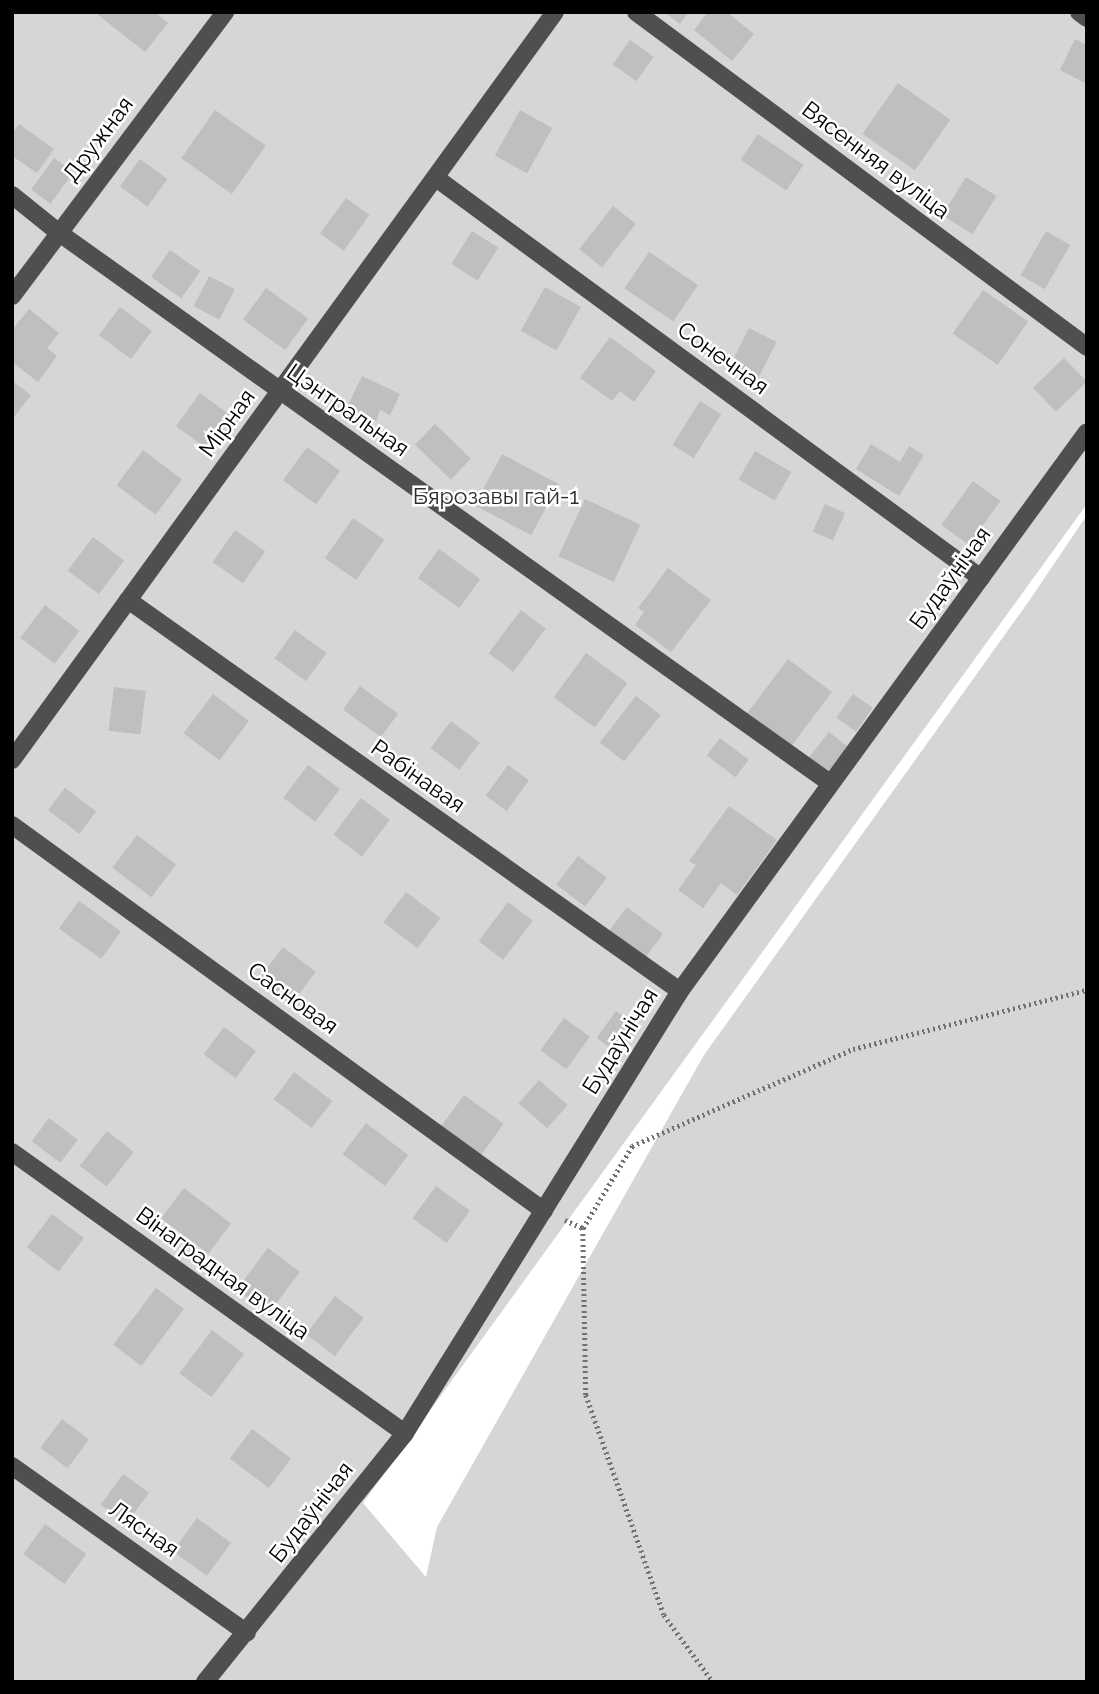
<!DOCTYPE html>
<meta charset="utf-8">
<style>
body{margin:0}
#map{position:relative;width:1099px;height:1694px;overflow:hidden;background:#fff;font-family:Raleway,sans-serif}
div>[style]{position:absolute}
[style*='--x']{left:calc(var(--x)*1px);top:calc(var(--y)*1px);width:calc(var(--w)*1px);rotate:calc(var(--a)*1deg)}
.green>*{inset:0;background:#d6d6d6}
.building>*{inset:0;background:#bfbfbf;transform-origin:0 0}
.path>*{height:4.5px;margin-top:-2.25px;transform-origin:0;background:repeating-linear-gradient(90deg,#717171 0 2px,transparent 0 5.5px)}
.minor>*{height:18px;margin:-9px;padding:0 9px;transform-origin:9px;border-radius:9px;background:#4f4f4f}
span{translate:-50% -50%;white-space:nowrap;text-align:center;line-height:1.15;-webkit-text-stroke:5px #fff;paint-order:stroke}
.street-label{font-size:23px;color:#000}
.park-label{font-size:23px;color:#2d2d2d}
.frame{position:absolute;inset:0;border:14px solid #000;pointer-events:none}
</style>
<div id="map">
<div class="green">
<i style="clip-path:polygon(12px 12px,1087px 12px,1087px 504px,363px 1503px,426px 1577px,437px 1527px,704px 1055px,1029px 601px,1087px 515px,1087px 1682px,12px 1682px)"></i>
</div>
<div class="building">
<i style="clip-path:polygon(100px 12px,155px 12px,168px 23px,145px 52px,98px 15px)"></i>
<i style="clip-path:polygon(664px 12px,689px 12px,680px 24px)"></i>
<i style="clip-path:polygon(708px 12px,727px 12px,754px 34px,732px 61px,694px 30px)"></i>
<i style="clip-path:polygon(1075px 39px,1087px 45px,1085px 83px,1060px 70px)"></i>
<i style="left:630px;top:40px;width:29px;height:30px;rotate:35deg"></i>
<i style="left:898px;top:83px;width:64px;height:62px;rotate:35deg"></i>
<i style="left:215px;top:110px;width:62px;height:59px;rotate:35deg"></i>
<i style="left:520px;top:110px;width:37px;height:52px;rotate:29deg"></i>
<i style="clip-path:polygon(19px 124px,54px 149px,37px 173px,12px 156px,12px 134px)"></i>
<i style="left:758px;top:134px;width:55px;height:31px;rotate:34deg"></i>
<i style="left:54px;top:158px;width:24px;height:39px;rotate:36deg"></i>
<i style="left:140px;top:159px;width:34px;height:34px;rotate:36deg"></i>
<i style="left:966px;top:177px;width:36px;height:45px;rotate:32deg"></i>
<i style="left:346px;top:198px;width:29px;height:44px;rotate:36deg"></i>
<i style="left:613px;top:206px;width:29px;height:55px;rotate:38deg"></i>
<i style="left:472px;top:231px;width:31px;height:39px;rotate:32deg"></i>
<i style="left:1046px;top:231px;width:28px;height:51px;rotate:30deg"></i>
<i style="left:170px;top:250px;width:37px;height:33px;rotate:35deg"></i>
<i style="left:649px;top:252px;width:59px;height:44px;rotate:34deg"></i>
<i style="left:209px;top:276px;width:29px;height:34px;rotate:27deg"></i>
<i style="left:545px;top:287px;width:41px;height:50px;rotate:29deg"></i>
<i style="left:266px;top:288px;width:52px;height:39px;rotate:36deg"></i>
<i style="left:983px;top:290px;width:55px;height:53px;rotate:35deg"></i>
<i style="left:120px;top:307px;width:40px;height:35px;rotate:37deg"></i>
<i style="clip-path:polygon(29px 309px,59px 333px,47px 348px,57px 356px,38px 382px,12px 362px,12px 330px)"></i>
<i style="left:749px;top:328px;width:31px;height:42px;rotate:27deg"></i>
<i style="clip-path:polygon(610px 337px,656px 371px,634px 402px,620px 391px,612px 401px,580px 378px)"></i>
<i style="left:1064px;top:358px;width:33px;height:43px;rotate:46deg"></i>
<i style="clip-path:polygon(362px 376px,400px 394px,390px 415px,380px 410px,376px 421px,347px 407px)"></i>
<i style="clip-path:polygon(12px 381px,31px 395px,12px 420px)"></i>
<i style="left:200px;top:393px;width:36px;height:41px;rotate:36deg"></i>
<i style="left:700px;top:401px;width:25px;height:52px;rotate:32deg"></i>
<i style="left:435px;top:424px;width:50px;height:29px;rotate:44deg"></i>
<i style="clip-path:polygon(871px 444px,900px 462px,909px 446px,924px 455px,899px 496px,856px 469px)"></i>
<i style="left:307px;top:447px;width:41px;height:41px;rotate:36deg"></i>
<i style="left:143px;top:450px;width:49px;height:44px;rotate:37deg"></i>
<i style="left:755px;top:451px;width:42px;height:33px;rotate:30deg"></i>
<i style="left:502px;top:454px;width:64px;height:58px;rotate:28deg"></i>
<i style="left:973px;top:481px;width:34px;height:54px;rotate:36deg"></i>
<i style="left:585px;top:499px;width:61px;height:63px;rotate:25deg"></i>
<i style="left:825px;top:504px;width:22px;height:30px;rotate:24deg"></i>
<i style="left:353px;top:518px;width:38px;height:49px;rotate:35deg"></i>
<i style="left:235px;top:530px;width:37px;height:39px;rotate:35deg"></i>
<i style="left:93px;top:537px;width:39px;height:42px;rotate:37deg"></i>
<i style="left:439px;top:549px;width:51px;height:36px;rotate:36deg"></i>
<i style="clip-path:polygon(668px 568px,711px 600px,671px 652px,635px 625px,644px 612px,638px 608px)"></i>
<i style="left:45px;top:605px;width:43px;height:41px;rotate:37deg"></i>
<i style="left:521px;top:610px;width:31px;height:54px;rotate:37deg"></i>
<i style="left:295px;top:630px;width:39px;height:35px;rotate:36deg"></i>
<i style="left:586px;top:653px;width:51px;height:55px;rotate:36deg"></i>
<i style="left:788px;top:659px;width:55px;height:68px;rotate:37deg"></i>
<i style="left:360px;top:686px;width:47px;height:29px;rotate:36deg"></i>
<i style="left:114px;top:687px;width:32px;height:44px;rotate:7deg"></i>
<i style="left:213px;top:694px;width:45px;height:49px;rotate:37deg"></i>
<i style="left:853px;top:694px;width:24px;height:29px;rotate:35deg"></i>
<i style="left:636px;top:696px;width:31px;height:59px;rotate:38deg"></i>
<i style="left:451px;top:721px;width:36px;height:34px;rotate:37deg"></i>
<i style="left:829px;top:732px;width:24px;height:33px;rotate:38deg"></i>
<i style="left:720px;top:738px;width:36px;height:22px;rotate:37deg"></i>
<i style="left:308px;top:765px;width:40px;height:41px;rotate:37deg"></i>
<i style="left:508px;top:765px;width:26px;height:38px;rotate:36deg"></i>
<i style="left:65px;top:788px;width:39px;height:28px;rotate:37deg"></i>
<i style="left:361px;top:798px;width:36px;height:46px;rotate:37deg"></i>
<i style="clip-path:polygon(729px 806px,777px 840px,737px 895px,721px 883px,703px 908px,678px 890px,696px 865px,689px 861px)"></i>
<i style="left:137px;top:835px;width:49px;height:41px;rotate:37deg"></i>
<i style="left:578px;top:856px;width:36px;height:36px;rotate:37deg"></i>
<i style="left:406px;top:892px;width:43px;height:38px;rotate:37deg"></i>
<i style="left:79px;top:901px;width:52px;height:34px;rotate:36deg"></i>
<i style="left:508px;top:902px;width:31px;height:49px;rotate:37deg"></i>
<i style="left:627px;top:907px;width:45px;height:31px;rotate:37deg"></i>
<i style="left:283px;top:947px;width:41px;height:41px;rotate:37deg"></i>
<i style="left:616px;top:1011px;width:26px;height:33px;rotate:36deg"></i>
<i style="left:564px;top:1018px;width:32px;height:40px;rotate:36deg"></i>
<i style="left:224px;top:1027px;width:40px;height:34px;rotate:37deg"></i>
<i style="left:294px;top:1072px;width:48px;height:34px;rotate:37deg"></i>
<i style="left:539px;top:1080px;width:38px;height:31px;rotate:41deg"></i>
<i style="left:464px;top:1095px;width:49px;height:39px;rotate:36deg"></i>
<i style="left:49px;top:1118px;width:36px;height:29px;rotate:37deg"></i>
<i style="left:366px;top:1123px;width:53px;height:39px;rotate:37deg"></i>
<i style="left:107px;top:1131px;width:34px;height:44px;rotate:38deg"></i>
<i style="left:436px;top:1186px;width:42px;height:40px;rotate:36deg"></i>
<i style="left:184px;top:1188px;width:59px;height:38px;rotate:37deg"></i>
<i style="left:52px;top:1214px;width:40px;height:42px;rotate:37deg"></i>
<i style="left:268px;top:1248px;width:40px;height:52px;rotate:37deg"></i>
<i style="left:156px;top:1288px;width:35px;height:71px;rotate:37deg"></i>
<i style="left:335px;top:1296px;width:36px;height:48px;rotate:37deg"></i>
<i style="left:212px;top:1330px;width:40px;height:54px;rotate:37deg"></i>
<i style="left:62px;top:1419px;width:34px;height:36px;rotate:37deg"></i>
<i style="left:252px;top:1429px;width:49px;height:37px;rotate:37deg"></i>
<i style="left:123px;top:1474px;width:32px;height:38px;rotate:36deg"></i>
<i style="left:197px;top:1518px;width:42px;height:41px;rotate:36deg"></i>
<i style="left:45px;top:1524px;width:51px;height:37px;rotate:36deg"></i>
</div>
<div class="path">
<i style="--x:565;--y:1220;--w:20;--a:24"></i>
<i style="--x:583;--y:1228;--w:96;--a:-59.1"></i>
<i style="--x:632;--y:1146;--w:241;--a:-23.7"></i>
<i style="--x:853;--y:1049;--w:241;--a:-14.2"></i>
<i style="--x:583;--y:1228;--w:167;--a:89"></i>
<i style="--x:586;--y:1395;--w:233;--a:70.5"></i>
<i style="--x:664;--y:1615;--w:83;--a:53.8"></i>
</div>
<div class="minor">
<i style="--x:636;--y:12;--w:562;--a:36.6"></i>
<i style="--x:1079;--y:12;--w:10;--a:37"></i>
<i style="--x:436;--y:178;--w:676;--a:36.28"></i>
<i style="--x:12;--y:195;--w:59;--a:38.8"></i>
<i style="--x:58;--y:232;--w:948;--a:35.52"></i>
<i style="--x:12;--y:296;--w:355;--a:-53.1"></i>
<i style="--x:128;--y:600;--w:676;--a:35.31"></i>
<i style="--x:12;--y:760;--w:924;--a:-54.02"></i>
<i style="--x:12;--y:825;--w:657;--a:35.96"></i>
<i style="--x:12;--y:1152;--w:483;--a:35.6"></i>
<i style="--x:12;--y:1466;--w:288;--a:35.4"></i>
<i style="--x:205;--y:1682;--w:319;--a:-51.2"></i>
<i style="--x:405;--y:1433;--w:521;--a:-58.11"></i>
<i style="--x:680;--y:991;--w:691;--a:-53.94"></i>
</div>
<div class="street-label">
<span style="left:98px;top:139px;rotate:-53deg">Дружная</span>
<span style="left:876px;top:160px;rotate:37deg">Вясенняя вуліца</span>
<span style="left:723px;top:358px;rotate:36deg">Сонечная</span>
<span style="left:348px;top:410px;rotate:35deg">Цэнтральная</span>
<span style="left:227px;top:423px;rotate:-54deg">Мірная</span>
<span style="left:950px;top:578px;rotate:-54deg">Будаўнічая</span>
<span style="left:418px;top:776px;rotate:35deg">Рабінавая</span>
<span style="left:293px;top:998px;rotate:36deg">Сасновая</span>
<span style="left:620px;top:1041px;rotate:-58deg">Будаўнічая</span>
<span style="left:223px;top:1273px;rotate:36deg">Вінаградная вуліца</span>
<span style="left:311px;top:1512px;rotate:-52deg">Будаўнічая</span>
<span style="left:144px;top:1529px;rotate:35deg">Лясная</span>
</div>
<div class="park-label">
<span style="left:496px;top:496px">Бярозавы гай-1</span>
</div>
<div class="frame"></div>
</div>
